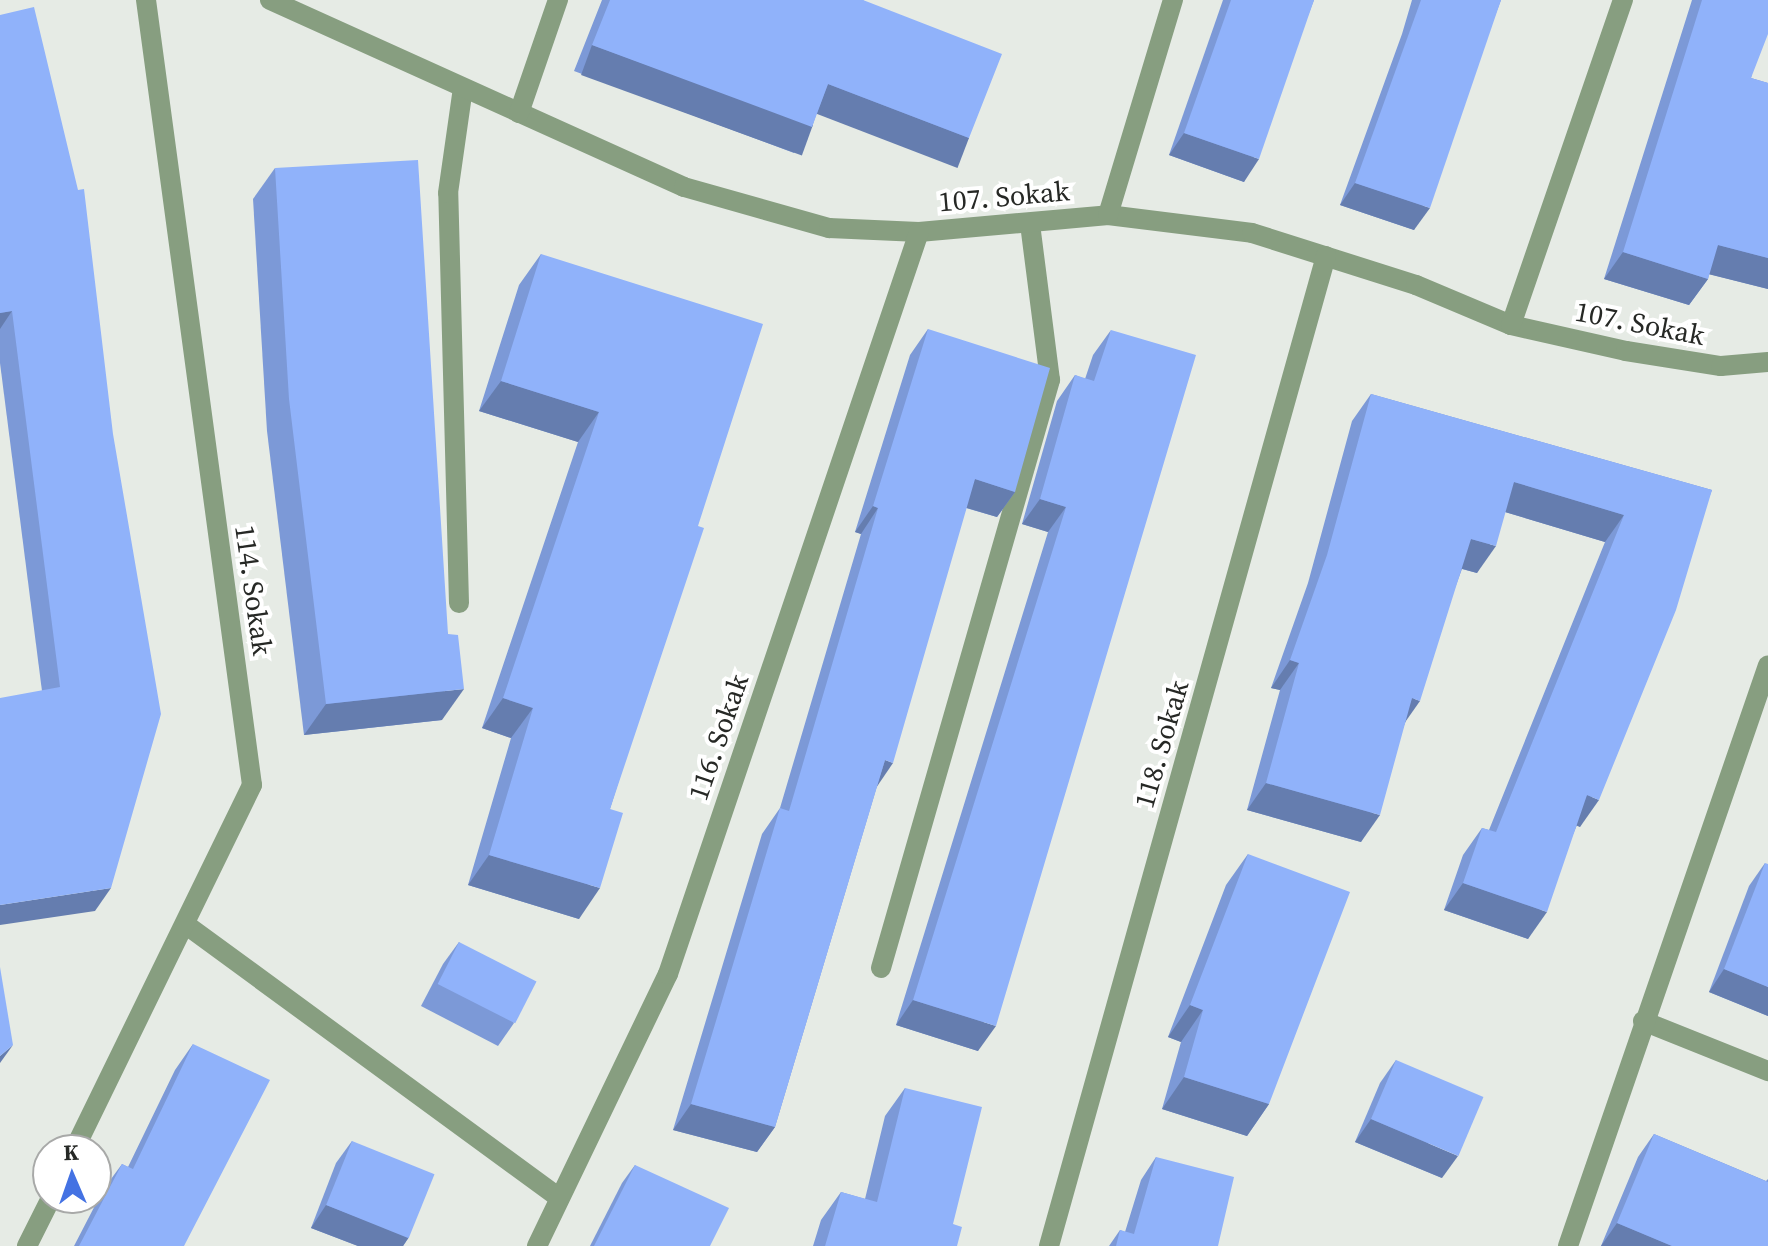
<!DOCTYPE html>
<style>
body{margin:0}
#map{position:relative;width:1768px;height:1246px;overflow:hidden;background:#e6ebe5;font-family:"Source Serif 4",serif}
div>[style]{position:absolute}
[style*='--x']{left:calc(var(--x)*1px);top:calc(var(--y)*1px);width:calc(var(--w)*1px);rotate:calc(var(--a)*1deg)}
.service>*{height:20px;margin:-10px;padding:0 10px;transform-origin:10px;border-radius:10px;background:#879e80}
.minor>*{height:20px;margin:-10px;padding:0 10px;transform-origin:10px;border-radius:10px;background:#879e80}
.wall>*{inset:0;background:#7c99d7}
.shaded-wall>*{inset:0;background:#657daf;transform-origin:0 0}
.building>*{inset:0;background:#90b2fa;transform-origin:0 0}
span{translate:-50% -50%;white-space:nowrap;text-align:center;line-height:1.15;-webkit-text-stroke:8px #fff;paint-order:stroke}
.street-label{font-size:28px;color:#262825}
.north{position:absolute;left:32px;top:1134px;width:80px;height:80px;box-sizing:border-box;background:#fff;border:2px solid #a8a9a8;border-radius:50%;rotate:358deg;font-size:22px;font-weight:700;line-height:32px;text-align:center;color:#262825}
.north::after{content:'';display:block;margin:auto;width:28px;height:36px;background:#4472e3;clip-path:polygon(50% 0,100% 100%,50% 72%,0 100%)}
</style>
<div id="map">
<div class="service">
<i style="--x:459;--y:603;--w:410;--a:-91.5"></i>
<i style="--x:448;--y:193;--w:106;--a:-81.9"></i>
<i style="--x:881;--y:968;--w:612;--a:-73.96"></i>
<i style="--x:1050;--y:380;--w:158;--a:-97.3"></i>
</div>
<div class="minor">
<i style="--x:270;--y:0;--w:454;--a:24.3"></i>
<i style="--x:684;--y:187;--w:151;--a:15.8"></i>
<i style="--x:829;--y:228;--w:90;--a:2.5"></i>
<i style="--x:919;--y:232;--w:190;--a:-5.1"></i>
<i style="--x:1108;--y:215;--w:145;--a:7.1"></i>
<i style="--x:1252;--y:233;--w:172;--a:17.6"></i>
<i style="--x:1416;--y:285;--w:103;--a:22.8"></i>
<i style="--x:1511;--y:325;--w:118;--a:12.7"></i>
<i style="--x:1626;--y:351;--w:96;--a:9"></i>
<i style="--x:1721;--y:366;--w:47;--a:-4.9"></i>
<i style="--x:519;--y:113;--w:120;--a:-71"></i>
<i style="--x:1108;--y:215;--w:225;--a:-73.2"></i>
<i style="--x:1511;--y:325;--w:344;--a:-71"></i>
<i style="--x:185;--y:924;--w:464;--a:36.2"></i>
<i style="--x:1643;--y:1021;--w:135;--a:21.8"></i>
<i style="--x:74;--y:1150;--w:406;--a:-64"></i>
<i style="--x:252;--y:785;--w:792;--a:-97.69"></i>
<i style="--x:27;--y:1246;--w:54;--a:-63.4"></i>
<i style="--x:537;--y:1246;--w:302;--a:-64.3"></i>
<i style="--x:668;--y:974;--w:783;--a:-71.31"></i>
<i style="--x:1049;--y:1246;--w:1028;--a:-74.37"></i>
<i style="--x:1568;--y:1246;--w:614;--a:-71"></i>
</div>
<div class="wall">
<i style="clip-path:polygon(602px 0,863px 0,969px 138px,951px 164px,817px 112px,812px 127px,794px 153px,574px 71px)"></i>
<i style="clip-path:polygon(1223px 0,1314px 0,1244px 182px,1169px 155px)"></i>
<i style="clip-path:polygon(1412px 0,1501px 0,1414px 230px,1340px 205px,1402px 34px)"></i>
<i style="clip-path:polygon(1692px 0,1768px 0,1751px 78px,1768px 83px,1768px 289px,1709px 274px,1708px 279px,1689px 305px,1604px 279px)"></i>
<i style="clip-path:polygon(0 15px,95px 911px,42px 691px,0 363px)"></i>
<i style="clip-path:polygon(275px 168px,448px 634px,442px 720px,304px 735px,267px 431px,253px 199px)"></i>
<i style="clip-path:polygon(541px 254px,698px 526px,610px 809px,579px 919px,468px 885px,511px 738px,482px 728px,578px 442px,479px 411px,519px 285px)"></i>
<i style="clip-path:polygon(928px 329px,1015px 492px,997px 517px,966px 508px,877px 786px,775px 1127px,757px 1152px,673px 1130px,762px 834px,780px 808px,861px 534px,855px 532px,910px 355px)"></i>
<i style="clip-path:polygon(1111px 330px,978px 1051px,896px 1025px,1048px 532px,1022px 524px,1057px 401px,1075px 375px,1085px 379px,1093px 355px)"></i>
<i style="clip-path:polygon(1371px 394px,1712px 490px,1580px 827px,1577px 825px,1528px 939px,1444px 910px,1463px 855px,1482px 828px,1489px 830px,1605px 542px,1505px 512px,1477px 573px,1462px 569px,1361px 842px,1247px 810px,1280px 690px,1271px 688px,1308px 583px,1352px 421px)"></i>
<i style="clip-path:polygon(1248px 854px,1269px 1104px,1247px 1136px,1162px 1109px,1181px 1042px,1168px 1037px,1226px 885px)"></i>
<i style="clip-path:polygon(1765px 863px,1768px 1016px,1709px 992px,1749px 886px)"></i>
<i style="clip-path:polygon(459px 942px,514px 1023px,498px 1046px,421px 1006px,443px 964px)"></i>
<i style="clip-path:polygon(193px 1044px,184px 1246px,74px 1246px,103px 1190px,122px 1164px,128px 1167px,175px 1070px)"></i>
<i style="clip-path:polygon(1396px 1060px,1442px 1178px,1355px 1142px,1380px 1083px)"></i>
<i style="clip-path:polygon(905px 1088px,953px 1224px,957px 1246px,813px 1246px,821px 1220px,841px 1192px,865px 1199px,885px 1116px)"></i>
<i style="clip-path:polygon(1654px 1134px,1766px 1181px,1768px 1179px,1768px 1246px,1601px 1246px,1638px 1157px)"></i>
<i style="clip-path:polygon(352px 1141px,409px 1237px,403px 1246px,358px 1246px,311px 1228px,336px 1163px)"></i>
<i style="clip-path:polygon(1156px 1157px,1218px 1246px,1109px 1246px,1120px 1230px,1125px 1232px,1141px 1180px)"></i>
<i style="clip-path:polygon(635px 1165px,710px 1246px,590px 1246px,622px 1183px)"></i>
</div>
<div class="shaded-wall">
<i style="left:592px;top:45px;width:235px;height:32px;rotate:20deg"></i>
<i style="left:828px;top:84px;width:151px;height:32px;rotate:21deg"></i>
<i style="clip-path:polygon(1184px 133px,1259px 159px,1244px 182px,1169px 155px)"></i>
<i style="clip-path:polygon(1355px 183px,1430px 208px,1414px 230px,1340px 205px)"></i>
<i style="clip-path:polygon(1718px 245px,1768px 258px,1768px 289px,1700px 272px)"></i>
<i style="clip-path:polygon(1623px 252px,1708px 279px,1689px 305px,1604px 279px)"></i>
<i style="clip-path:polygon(12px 311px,0 329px,0 313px)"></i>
<i style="clip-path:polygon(501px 381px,599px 412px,578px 442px,479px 411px)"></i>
<i style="clip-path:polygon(975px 479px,1015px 492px,997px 517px,957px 505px)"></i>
<i style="clip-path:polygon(1514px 482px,1624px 515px,1605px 542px,1495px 509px)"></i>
<i style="clip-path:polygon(1040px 499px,1066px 507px,1048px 532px,1022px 524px)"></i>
<i style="clip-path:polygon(873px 506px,878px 508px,861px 534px,855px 532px)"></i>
<i style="clip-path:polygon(1471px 539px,1496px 546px,1477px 573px,1452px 566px)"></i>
<i style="clip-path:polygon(1290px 660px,1299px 663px,1280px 690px,1271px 688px)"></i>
<i style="clip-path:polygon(464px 689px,442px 720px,304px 735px,326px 704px)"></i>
<i style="clip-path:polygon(503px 698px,533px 708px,511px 738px,482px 728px)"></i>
<i style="clip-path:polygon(1412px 698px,1420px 701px,1401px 728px)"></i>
<i style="clip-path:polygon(885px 760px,893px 763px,876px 788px)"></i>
<i style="clip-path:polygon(1266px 783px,1380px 815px,1361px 842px,1247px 810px)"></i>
<i style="clip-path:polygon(1587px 795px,1599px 800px,1580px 827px,1568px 822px)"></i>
<i style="clip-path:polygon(489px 855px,600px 888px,579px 919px,468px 885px)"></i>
<i style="clip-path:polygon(1463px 883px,1547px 912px,1528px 939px,1444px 910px)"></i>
<i style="clip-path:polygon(111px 888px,95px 911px,0 925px,0 905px)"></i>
<i style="clip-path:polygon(1724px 969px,1768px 987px,1768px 1016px,1709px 992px)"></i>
<i style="clip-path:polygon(913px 1000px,996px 1026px,978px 1051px,896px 1025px)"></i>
<i style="clip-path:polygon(1190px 1005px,1203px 1010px,1181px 1042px,1168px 1037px)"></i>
<i style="clip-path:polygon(13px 1045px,0 1063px,0 1056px)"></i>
<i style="clip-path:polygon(1184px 1077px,1269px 1104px,1247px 1136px,1162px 1109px)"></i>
<i style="clip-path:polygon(691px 1104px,775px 1127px,757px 1152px,673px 1130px)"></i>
<i style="clip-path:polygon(1371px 1119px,1458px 1156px,1442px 1178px,1355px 1142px)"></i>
<i style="clip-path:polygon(326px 1205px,409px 1237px,403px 1246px,358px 1246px,311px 1228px)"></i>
<i style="clip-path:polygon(1617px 1223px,1672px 1246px,1601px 1246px)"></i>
</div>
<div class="building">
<i style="clip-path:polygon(610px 0,863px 0,1002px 54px,969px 138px,828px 84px,812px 127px,592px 45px)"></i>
<i style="clip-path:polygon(1231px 0,1314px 0,1259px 159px,1184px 133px)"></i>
<i style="clip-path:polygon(1421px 0,1501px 0,1430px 208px,1355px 183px)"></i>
<i style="clip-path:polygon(1702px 0,1768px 0,1768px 34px,1751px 78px,1768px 83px,1768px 258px,1718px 245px,1708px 279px,1623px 252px)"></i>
<i style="clip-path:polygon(34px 7px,78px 190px,84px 189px,113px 434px,161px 714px,111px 888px,0 905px,0 698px,60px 687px,12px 311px,0 313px,0 15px)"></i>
<i style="clip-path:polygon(418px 160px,448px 634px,458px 635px,464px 689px,326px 704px,289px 399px,275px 168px)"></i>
<i style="clip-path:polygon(541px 254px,763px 324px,698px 526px,704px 528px,610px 809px,623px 813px,600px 888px,489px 855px,533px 708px,503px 698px,599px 412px,501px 381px)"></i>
<i style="clip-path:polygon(928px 329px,1050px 368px,1015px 492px,975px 479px,893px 763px,885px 760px,775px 1127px,691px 1104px,780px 808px,789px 811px,878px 508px,873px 506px)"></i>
<i style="clip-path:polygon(1111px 330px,1196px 355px,996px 1026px,913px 1000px,1066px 507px,1040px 499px,1075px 375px,1094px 381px)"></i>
<i style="clip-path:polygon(1371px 394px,1712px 490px,1676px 610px,1599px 800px,1587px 795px,1547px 912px,1463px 883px,1482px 828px,1496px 832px,1624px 515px,1514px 482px,1496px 546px,1471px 539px,1420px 701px,1412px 698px,1380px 815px,1266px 783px,1299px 663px,1290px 660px,1327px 555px)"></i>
<i style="clip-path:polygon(1248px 854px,1350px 892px,1269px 1104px,1184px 1077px,1203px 1010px,1190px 1005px)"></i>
<i style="clip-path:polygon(1765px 863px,1768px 864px,1768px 987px,1724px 969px)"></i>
<i style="left:459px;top:942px;width:87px;height:47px;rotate:27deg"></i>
<i style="clip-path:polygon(0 967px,13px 1045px,0 1056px)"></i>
<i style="clip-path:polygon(193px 1044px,270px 1080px,184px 1246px,79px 1246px,122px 1164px,133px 1169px)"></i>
<i style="left:1396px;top:1060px;width:95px;height:64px;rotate:23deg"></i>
<i style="clip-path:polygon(905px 1088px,982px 1107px,953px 1224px,962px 1227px,957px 1246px,825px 1246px,841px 1192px,877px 1202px)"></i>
<i style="clip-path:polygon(1654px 1134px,1768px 1182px,1768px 1246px,1672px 1246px,1617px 1223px)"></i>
<i style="left:352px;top:1141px;width:89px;height:69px;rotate:22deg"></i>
<i style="clip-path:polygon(1156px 1157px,1234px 1177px,1218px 1246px,1116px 1246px,1120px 1230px,1134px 1234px)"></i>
<i style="clip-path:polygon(635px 1165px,729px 1208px,710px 1246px,594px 1246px)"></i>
</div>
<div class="street-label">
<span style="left:1004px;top:196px;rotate:-5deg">107. Sokak</span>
<span style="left:1640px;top:323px;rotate:11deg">107. Sokak</span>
<span style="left:254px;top:590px;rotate:82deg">114. Sokak</span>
<span style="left:718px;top:737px;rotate:-71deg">116. Sokak</span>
<span style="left:1161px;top:744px;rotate:-74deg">118. Sokak</span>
</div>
<div class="north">K</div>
</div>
